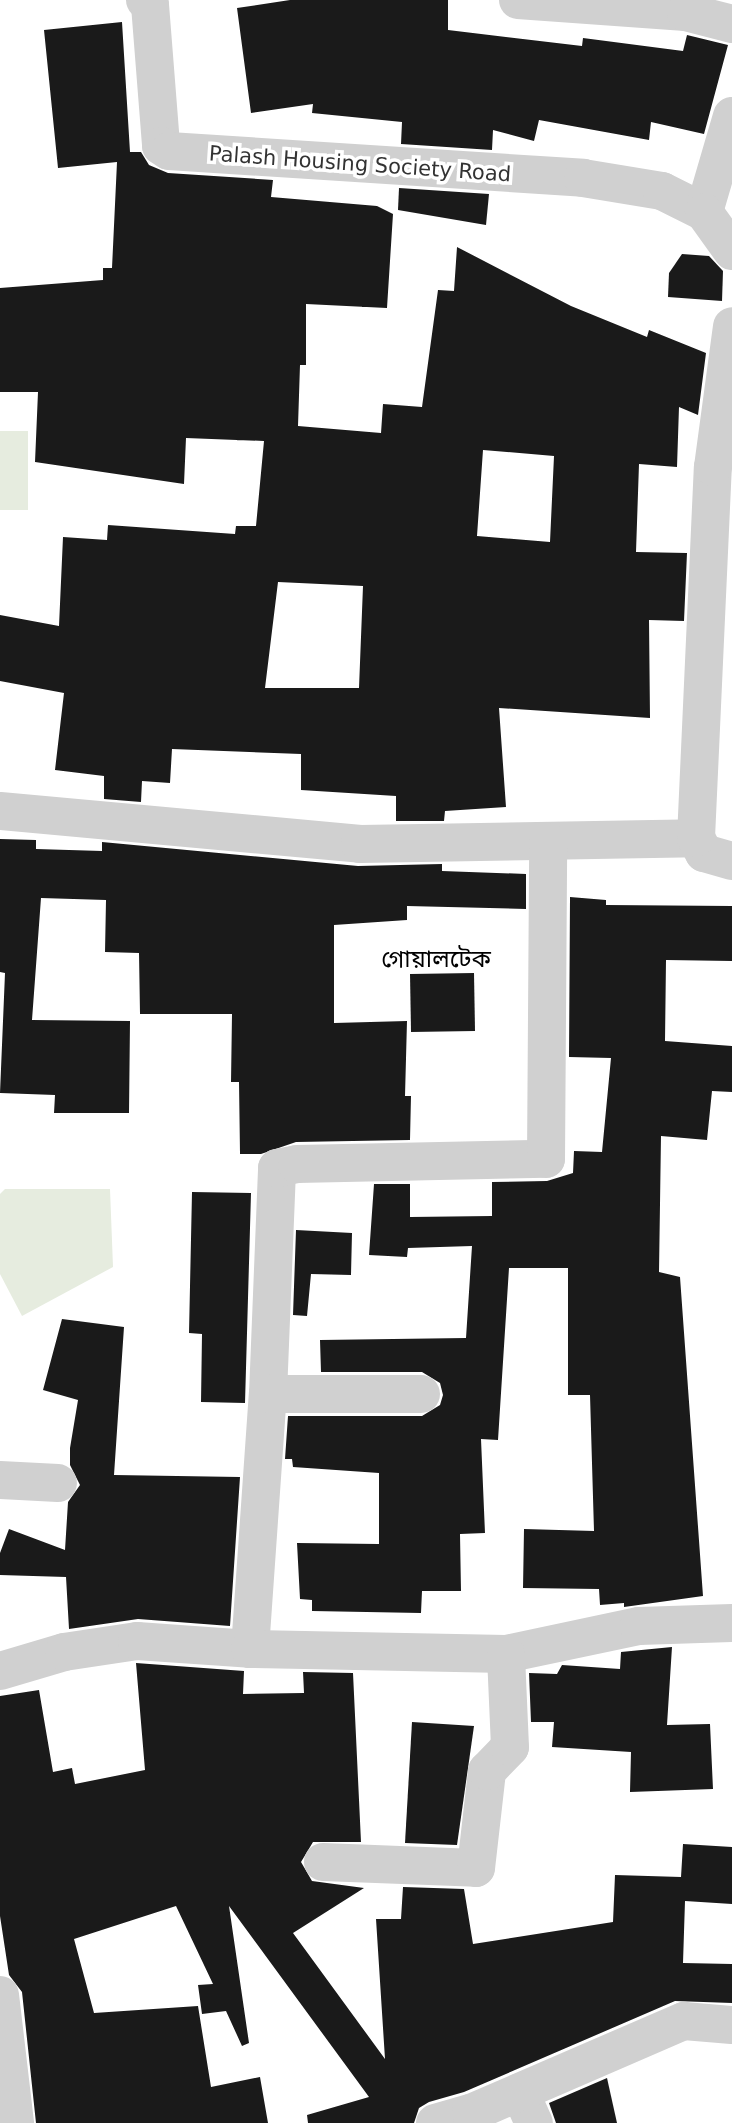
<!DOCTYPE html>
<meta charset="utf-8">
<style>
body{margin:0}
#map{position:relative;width:732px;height:2123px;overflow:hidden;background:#fff;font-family:"DejaVu Sans","Noto Sans Bengali",sans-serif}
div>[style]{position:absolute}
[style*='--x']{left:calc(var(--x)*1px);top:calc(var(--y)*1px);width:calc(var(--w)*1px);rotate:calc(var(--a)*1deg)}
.green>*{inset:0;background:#e6ecdf;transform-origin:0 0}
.building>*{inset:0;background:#1a1a1a;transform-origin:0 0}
.minor>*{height:38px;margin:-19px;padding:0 19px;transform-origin:19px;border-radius:19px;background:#d0d0d0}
span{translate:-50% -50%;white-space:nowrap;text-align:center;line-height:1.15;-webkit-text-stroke:7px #fff;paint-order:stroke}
.street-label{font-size:21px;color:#333}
.quarter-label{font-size:24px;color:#000}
</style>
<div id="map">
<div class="green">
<i style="left:0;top:431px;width:28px;height:79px"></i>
<i style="clip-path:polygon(5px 1189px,110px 1189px,113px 1267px,22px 1316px,0 1274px,0 1194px)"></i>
</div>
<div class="building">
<i style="clip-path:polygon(290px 0,448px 0,448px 30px,582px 46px,583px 38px,683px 51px,687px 35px,728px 45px,704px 134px,651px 122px,649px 140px,539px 120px,534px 141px,493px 130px,492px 150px,401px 144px,402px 122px,312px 113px,313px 104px,251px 113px,237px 8px)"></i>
<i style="clip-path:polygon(evenodd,122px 22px,130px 152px,141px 152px,149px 165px,168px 173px,273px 180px,271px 197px,377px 206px,393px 214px,387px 308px,306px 304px,306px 365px,300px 365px,298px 426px,381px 433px,383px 404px,422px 407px,438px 290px,454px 291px,457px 247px,571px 306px,647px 337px,649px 330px,706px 353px,698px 415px,679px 407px,677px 467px,639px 464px,636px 552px,687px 553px,684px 621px,649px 620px,650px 718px,499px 708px,506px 807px,445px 811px,444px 821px,396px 821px,396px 796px,301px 790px,301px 754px,172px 749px,170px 783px,142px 781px,141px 802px,104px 799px,104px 776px,55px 770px,64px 693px,0 681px,0 615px,59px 626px,63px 537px,107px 540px,108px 525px,235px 534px,236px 526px,256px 526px,264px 441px,186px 438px,184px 484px,35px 462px,38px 392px,0 392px,0 288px,103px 280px,103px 268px,112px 268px,117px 162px,58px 168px,44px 30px,122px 22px,483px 450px,554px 456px,550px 542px,477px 536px,483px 450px,122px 22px,278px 582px,363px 586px,359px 688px,265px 688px,278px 582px)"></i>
<i style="clip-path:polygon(399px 188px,489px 194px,486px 225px,398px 210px)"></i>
<i style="clip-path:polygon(682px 254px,709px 256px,723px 271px,722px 301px,668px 297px,669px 273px)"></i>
<i style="clip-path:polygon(0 839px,36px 840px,36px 849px,102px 851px,102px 842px,358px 866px,442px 864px,442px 871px,526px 874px,526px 909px,407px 906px,407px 920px,334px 925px,334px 1023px,407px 1021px,405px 1096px,411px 1096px,410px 1140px,296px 1142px,261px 1154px,240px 1154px,239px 1082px,231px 1082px,232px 1014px,140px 1014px,139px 953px,105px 952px,106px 900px,41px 898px,32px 1020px,130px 1021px,129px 1113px,54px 1113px,55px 1095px,0 1093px,5px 973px,0 972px)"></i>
<i style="clip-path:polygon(570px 897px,606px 900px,606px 905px,732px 906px,732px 961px,666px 960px,665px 1041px,732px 1046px,732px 1092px,712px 1091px,707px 1140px,661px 1136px,659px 1272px,680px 1277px,703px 1596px,624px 1607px,624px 1603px,600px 1605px,599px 1589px,523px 1588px,524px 1529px,594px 1531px,590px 1395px,568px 1395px,568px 1268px,509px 1268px,498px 1440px,481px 1439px,485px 1533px,460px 1534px,461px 1591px,422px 1591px,421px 1613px,312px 1611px,312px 1600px,300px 1599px,297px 1543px,379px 1544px,379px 1473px,293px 1467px,292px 1459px,285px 1459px,288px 1416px,422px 1416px,440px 1405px,443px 1395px,440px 1383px,422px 1372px,321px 1372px,320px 1340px,466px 1338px,472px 1246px,408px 1248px,407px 1257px,369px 1255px,374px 1184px,410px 1184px,410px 1217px,492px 1216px,492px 1182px,547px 1181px,573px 1173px,574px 1151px,602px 1152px,611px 1058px,569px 1057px)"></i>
<i style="left:474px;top:973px;width:58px;height:64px;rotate:89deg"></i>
<i style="clip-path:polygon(192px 1192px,251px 1193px,245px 1403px,201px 1402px,202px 1334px,189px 1333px)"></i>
<i style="clip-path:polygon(296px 1230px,352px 1233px,351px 1275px,311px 1274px,307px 1316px,293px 1315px)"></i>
<i style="clip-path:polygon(62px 1319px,124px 1327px,114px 1475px,240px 1477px,230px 1626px,138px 1619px,69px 1629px,66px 1577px,0 1575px,0 1553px,9px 1529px,65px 1550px,68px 1502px,80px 1485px,70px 1465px,70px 1448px,78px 1400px,43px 1390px)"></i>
<i style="clip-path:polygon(672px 1647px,667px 1725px,710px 1724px,713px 1789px,630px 1792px,631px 1752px,552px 1747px,554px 1722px,531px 1722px,529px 1673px,557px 1674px,562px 1665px,620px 1669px,621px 1652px)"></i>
<i style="clip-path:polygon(136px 1663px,244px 1671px,243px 1694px,304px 1693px,303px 1672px,353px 1673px,361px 1842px,313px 1842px,301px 1862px,312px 1881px,364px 1888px,293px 1933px,385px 2059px,376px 1919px,401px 1919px,403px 1887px,464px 1889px,473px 1944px,613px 1922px,615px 1875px,681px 1877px,683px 1844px,732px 1847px,732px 1904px,685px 1901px,683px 1963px,732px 1964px,732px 2003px,675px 2001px,464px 2092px,429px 2102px,419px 2108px,414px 2123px,308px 2123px,307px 2115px,369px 2097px,229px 1906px,249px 2043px,242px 2046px,226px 2011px,202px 2014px,198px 1985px,213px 1984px,176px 1906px,74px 1939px,94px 2013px,198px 2006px,211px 2087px,260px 2077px,268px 2123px,36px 2123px,22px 1992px,9px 1975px,0 1916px,0 1696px,39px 1690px,53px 1772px,72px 1768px,75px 1784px,145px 1770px)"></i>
<i style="clip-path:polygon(412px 1722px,474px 1726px,457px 1845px,405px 1843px)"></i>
<i style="clip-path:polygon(607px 2078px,617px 2123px,556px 2123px,549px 2103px)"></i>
</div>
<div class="minor">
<i style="--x:145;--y:0;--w:7;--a:45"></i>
<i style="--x:150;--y:5;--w:141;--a:85.5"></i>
<i style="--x:161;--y:146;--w:9;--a:32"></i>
<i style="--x:169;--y:151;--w:415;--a:3.7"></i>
<i style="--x:583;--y:178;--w:80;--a:9.3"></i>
<i style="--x:662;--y:191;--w:47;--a:26.6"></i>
<i style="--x:518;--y:0;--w:168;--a:4.1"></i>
<i style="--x:686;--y:12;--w:48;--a:14.6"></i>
<i style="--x:732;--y:116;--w:100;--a:106.3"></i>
<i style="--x:704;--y:212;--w:48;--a:54.3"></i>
<i style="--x:0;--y:811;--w:362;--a:5.2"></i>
<i style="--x:360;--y:844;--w:336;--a:-1"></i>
<i style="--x:696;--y:838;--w:17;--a:62"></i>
<i style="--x:704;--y:853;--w:29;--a:16"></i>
<i style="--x:696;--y:838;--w:371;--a:-87.4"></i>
<i style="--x:713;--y:467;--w:142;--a:-82.3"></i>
<i style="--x:268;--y:1394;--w:226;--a:-87.7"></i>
<i style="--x:277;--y:1168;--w:20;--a:-11"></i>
<i style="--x:297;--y:1164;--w:249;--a:-1.2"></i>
<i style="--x:546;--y:1159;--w:317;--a:-89.6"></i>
<i style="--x:0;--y:1480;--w:58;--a:3"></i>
<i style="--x:250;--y:1649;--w:256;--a:-86"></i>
<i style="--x:268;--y:1394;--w:153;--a:0"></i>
<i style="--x:0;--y:1671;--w:67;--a:-16.5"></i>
<i style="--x:64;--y:1652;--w:74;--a:-8.6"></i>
<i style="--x:137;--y:1641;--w:113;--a:4"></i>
<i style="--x:250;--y:1649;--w:256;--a:1.1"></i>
<i style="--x:506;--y:1654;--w:136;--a:-11.9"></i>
<i style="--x:639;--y:1626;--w:93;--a:-1.8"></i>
<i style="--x:323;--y:1862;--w:153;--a:2.2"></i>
<i style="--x:476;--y:1868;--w:98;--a:-83.5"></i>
<i style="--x:487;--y:1771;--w:33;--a:-46"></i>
<i style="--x:510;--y:1747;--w:93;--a:-92.5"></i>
<i style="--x:0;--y:1995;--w:129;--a:83.3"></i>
<i style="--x:520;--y:2092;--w:34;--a:66"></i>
<i style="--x:435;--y:2123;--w:37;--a:-16"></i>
<i style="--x:471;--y:2113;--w:232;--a:-23.4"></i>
<i style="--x:684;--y:2021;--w:48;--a:4.8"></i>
</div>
<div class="street-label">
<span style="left:360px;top:164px;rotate:4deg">Palash Housing Society Road</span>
</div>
<div class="quarter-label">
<span style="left:436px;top:960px">গোয়ালটেক</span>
</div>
</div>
